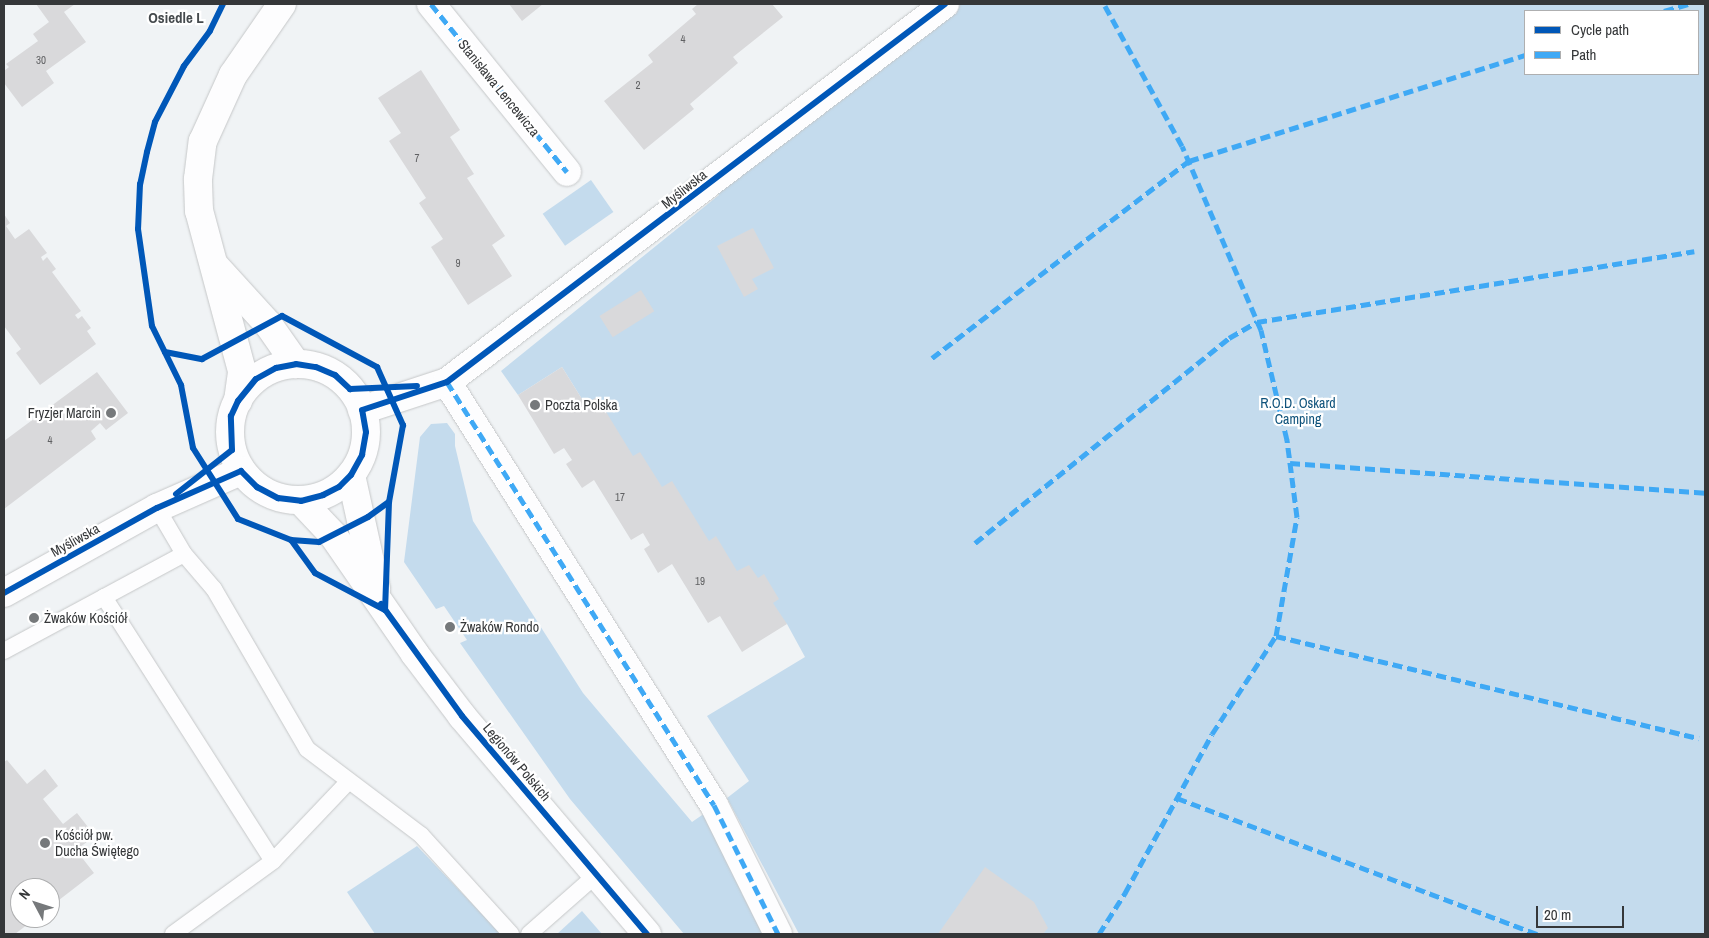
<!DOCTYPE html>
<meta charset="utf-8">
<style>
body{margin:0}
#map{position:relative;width:1709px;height:938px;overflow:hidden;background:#f0f3f5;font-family:"Archivo Narrow",sans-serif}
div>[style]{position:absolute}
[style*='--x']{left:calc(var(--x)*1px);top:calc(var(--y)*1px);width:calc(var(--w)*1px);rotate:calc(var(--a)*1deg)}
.green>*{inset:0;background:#c4dbed;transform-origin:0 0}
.building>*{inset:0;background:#d9d9db;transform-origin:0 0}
.roads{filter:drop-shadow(0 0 1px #c5c7c8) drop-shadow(0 0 1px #c5c7c8)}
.service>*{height:16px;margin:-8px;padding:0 8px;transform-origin:8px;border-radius:8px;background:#fdfdfe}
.minor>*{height:28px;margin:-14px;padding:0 14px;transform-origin:14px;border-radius:14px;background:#fdfdfe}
.minor>.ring{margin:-14px;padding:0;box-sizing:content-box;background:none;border:28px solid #fdfdfe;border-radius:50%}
.quiet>*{height:5px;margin-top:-2.5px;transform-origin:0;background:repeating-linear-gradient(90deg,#3fa9f5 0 10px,transparent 0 15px)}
.cycleway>*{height:6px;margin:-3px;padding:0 3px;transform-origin:3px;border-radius:3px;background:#0057b8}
.dots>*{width:14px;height:14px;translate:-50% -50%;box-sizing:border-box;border:2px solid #fff;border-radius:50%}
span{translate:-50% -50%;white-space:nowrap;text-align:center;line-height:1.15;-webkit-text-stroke:4.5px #fff;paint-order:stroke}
.number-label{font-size:11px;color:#606163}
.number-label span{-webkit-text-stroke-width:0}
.street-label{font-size:14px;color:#353739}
.park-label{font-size:14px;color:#0e527b}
.poi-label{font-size:14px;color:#353739}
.left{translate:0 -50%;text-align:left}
.right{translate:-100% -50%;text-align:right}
.neighbourhood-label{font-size:15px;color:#454a4d;font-weight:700}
.frame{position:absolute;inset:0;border:5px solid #353739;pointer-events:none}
.legend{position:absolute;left:1524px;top:10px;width:175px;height:65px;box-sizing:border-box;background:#fff;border:1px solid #aeafb0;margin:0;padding:6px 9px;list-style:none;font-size:15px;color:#353739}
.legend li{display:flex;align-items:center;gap:10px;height:25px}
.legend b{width:25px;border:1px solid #aeafb0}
.north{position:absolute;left:10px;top:878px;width:50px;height:50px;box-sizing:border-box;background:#fff;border:1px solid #aeafb0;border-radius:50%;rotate:310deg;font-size:14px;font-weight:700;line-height:20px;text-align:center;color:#353739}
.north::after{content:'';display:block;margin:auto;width:18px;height:22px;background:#76797b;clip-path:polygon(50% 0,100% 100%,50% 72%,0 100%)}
.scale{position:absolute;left:1536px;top:906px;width:88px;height:22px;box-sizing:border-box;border:2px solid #353739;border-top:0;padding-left:6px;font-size:15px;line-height:18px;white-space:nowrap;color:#353739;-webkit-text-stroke:4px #fff;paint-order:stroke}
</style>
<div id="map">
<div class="green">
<i style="clip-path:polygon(evenodd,959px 4px,1705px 4px,1705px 934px,799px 934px,727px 798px,749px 781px,707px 716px,805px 657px,787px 624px,733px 598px,585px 404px,562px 367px,518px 395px,501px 371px,719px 195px,715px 187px,959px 4px,1525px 11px,1698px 11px,1698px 74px,1525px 74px,1525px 11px)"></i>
<i style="left:591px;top:180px;width:39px;height:59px;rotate:55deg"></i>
<i style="clip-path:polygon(447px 423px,455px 434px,455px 446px,473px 521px,583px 693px,692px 822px,705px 813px,764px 934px,684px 934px,570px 799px,460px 643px,467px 640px,444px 606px,436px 609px,404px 562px,420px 437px,431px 424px)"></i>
<i style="clip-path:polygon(417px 846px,501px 934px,375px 934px,347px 892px)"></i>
<i style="clip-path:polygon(582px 911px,602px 934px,557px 934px)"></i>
</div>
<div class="building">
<i style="clip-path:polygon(36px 4px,75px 4px,64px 12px,86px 42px,46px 71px,54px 83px,22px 107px,4px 83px,4px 71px,9px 67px,6px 64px,38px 41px,33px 34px,49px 22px)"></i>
<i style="clip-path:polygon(509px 4px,543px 4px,522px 21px)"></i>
<i style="clip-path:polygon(698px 4px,772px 4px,783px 17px,733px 57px,738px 63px,690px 104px,694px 109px,644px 150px,604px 101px,653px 62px,648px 55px,696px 14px,692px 9px)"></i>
<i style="clip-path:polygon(421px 70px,460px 130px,450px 137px,474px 174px,467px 178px,505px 236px,492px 245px,512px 276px,468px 305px,431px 247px,443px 239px,419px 203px,426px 198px,389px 141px,401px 133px,378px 98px)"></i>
<i style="clip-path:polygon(4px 214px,10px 223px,6px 226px,15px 239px,29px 229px,47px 253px,41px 257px,43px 261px,47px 257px,56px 269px,52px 272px,81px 311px,75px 315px,78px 319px,82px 316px,91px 328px,87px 331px,96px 344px,40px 385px,16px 353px,21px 349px,4px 326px)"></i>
<i style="clip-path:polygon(753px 228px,774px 268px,752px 279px,758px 289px,744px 297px,717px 246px)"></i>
<i style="left:641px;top:290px;width:25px;height:49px;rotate:58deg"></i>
<i style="clip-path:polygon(562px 367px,585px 404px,597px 397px,633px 456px,640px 452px,662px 487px,672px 481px,709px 541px,716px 536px,737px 571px,749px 565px,758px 578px,764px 574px,779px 599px,773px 603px,787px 624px,742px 652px,720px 616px,708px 623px,672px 564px,658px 573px,644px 549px,650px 545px,643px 533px,631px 540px,594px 480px,582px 488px,566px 464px,572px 460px,564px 448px,554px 454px,518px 395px)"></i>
<i style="clip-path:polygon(97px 372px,128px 413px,106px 430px,100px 423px,91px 431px,96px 439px,4px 509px,4px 441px)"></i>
<i style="clip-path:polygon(7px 760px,27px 784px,45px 769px,58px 786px,43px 799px,63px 824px,77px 813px,95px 836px,76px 850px,94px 873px,50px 907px,50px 888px,20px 888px,20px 918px,36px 918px,15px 934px,4px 934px,4px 762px)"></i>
<i style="clip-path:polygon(985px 867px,1034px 902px,1048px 928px,1043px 934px,938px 934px)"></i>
</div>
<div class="roads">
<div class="service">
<i style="--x:157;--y:508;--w:53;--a:59.6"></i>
<i style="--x:184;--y:554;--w:46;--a:49.4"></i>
<i style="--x:214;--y:589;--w:185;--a:59.8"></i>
<i style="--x:307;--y:749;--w:143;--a:37"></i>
<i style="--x:421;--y:835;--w:134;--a:47.7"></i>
<i style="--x:104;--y:597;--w:313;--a:57.4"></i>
<i style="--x:4;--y:651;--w:204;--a:-28.3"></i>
<i style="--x:173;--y:934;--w:124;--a:-36.1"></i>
<i style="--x:273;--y:861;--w:110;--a:-46.5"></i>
<i style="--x:529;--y:934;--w:89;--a:-41.4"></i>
</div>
<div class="minor">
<i style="--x:431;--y:4;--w:216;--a:51"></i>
<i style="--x:215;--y:266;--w:79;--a:47.6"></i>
<i style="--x:268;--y:324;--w:49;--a:55"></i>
<i class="ring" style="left:230px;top:364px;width:108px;height:108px"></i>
<i style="--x:447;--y:382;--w:500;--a:57.74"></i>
<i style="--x:714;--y:805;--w:144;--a:63.6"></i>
<i style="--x:238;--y:401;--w:30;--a:-82"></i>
<i style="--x:242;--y:371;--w:166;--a:-105"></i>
<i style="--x:199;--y:211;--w:32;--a:-92"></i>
<i style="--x:198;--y:179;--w:38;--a:-83"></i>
<i style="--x:203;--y:141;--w:72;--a:-65.6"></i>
<i style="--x:233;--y:75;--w:86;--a:-55.4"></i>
<i style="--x:362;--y:410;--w:89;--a:-18.2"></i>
<i style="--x:447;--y:382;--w:625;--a:-37.2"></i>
<i style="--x:351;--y:475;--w:117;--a:77.6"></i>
<i style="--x:301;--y:501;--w:47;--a:46.7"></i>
<i style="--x:333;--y:535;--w:145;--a:55.4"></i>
<i style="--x:415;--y:654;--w:78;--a:52.8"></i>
<i style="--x:462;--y:716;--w:286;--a:49.7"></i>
<i style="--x:4;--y:593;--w:175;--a:-29.1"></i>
<i style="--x:157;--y:508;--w:92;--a:-23.8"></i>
</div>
</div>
<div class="quiet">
<i style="--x:431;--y:4;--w:216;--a:51"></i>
<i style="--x:1664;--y:11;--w:25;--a:-16"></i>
<i style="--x:932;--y:358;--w:324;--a:-37.5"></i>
<i style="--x:1189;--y:161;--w:352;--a:-17.5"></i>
<i style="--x:447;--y:382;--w:500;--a:57.74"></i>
<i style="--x:714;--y:805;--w:144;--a:63.6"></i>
<i style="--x:1290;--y:463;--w:416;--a:4.1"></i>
<i style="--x:975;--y:543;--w:326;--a:-38.9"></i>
<i style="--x:1229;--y:338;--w:32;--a:-30"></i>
<i style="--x:1257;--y:322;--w:443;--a:-9.2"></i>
<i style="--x:1276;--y:636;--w:435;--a:13.6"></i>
<i style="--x:1177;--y:798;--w:385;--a:20.7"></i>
<i style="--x:1099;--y:934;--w:49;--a:-57.6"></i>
<i style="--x:1125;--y:893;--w:181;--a:-61.3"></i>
<i style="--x:1212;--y:734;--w:117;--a:-56.9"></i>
<i style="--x:1276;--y:636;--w:121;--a:-80"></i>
<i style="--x:1297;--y:517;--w:78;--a:-97.4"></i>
<i style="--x:1287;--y:440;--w:113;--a:-103.3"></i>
<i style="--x:1261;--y:330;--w:200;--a:-113.2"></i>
<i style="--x:1182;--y:146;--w:162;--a:-118.8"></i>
</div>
<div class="cycleway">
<i style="--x:223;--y:4;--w:30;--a:116"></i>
<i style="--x:210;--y:31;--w:44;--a:126.6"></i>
<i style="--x:184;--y:66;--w:63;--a:117.4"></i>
<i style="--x:155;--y:122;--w:31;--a:105"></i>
<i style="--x:147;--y:152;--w:33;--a:102"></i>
<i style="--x:140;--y:184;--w:45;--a:92.5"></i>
<i style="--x:138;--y:229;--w:98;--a:81.8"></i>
<i style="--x:152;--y:326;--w:66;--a:63.8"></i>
<i style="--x:181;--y:385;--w:64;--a:79.2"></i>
<i style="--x:193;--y:448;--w:84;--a:57.6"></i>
<i style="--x:238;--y:519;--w:57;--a:21.6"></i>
<i style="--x:291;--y:540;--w:28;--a:4"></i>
<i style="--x:319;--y:542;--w:55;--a:-27"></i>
<i style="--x:368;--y:517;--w:26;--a:-36"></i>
<i style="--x:165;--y:352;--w:38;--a:11"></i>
<i style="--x:202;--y:359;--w:91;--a:-28.3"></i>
<i style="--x:282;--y:316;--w:108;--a:28.2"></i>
<i style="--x:377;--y:367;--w:64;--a:65.9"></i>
<i style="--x:403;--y:425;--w:78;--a:100.3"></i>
<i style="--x:389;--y:502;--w:108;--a:92.1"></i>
<i style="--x:385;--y:610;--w:79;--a:-152.1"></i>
<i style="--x:315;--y:573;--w:41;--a:-126"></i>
<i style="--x:176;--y:494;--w:71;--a:-38.2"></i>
<i style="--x:232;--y:450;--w:34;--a:-92"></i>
<i style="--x:231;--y:416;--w:17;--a:-65"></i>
<i style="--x:238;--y:401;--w:28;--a:-51"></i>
<i style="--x:256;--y:379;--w:23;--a:-29"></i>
<i style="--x:276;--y:368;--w:20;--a:-11"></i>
<i style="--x:296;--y:364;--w:20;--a:9"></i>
<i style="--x:316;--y:367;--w:21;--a:23"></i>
<i style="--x:335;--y:375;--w:21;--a:43"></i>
<i style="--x:350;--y:389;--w:67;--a:-2.6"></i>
<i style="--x:4;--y:593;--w:175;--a:-29.1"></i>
<i style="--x:157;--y:508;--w:92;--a:-23.8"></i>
<i style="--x:241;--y:471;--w:23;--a:45"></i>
<i style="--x:257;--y:487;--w:24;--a:28"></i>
<i style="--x:278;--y:498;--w:23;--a:7"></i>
<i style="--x:301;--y:501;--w:23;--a:-15"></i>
<i style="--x:323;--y:495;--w:18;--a:-27"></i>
<i style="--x:339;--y:487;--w:17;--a:-45"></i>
<i style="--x:351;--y:475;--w:23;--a:-61"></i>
<i style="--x:362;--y:455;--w:23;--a:-80"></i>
<i style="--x:366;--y:432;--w:22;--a:-100"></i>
<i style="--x:362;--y:410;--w:89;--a:-18.2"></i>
<i style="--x:447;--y:382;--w:625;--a:-37.2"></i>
<i style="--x:381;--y:604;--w:138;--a:54.1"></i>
<i style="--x:462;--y:716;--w:286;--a:49.7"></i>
</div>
<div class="dots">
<i style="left:535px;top:405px;background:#76797b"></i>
<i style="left:111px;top:413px;background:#76797b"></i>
<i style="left:34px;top:618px;background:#76797b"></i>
<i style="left:450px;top:627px;background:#76797b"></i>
<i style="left:45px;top:843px;background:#76797b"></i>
</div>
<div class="number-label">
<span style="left:683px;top:39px">4</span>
<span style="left:41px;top:60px">30</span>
<span style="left:638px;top:85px">2</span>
<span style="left:417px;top:158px">7</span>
<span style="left:458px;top:263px">9</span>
<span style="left:50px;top:440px">4</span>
<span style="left:620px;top:497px">17</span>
<span style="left:700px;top:581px">19</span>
</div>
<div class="street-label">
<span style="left:499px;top:88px;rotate:51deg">Stanisława Lencewicza</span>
<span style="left:684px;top:189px;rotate:-38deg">Myśliwska</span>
<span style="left:75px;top:540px;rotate:-29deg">Myśliwska</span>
<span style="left:517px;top:762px;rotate:50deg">Legionów Polskich</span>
</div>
<div class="park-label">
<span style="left:1298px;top:411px">R.O.D. Oskard<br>Camping</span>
</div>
<div class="poi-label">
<span class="left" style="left:545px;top:405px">Poczta Polska</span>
<span class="right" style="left:101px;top:413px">Fryzjer Marcin</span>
<span class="left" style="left:44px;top:618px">Żwaków Kościół</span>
<span class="left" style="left:460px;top:627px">Żwaków Rondo</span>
<span class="left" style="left:55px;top:843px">Kościół pw.<br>Ducha Świętego</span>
</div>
<div class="neighbourhood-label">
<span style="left:176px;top:18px">Osiedle L</span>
</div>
<div class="frame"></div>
<ul class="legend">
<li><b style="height:6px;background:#0057b8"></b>Cycle path</li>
<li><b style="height:6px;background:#3fa9f5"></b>Path</li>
</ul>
<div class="north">N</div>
<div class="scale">20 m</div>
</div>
